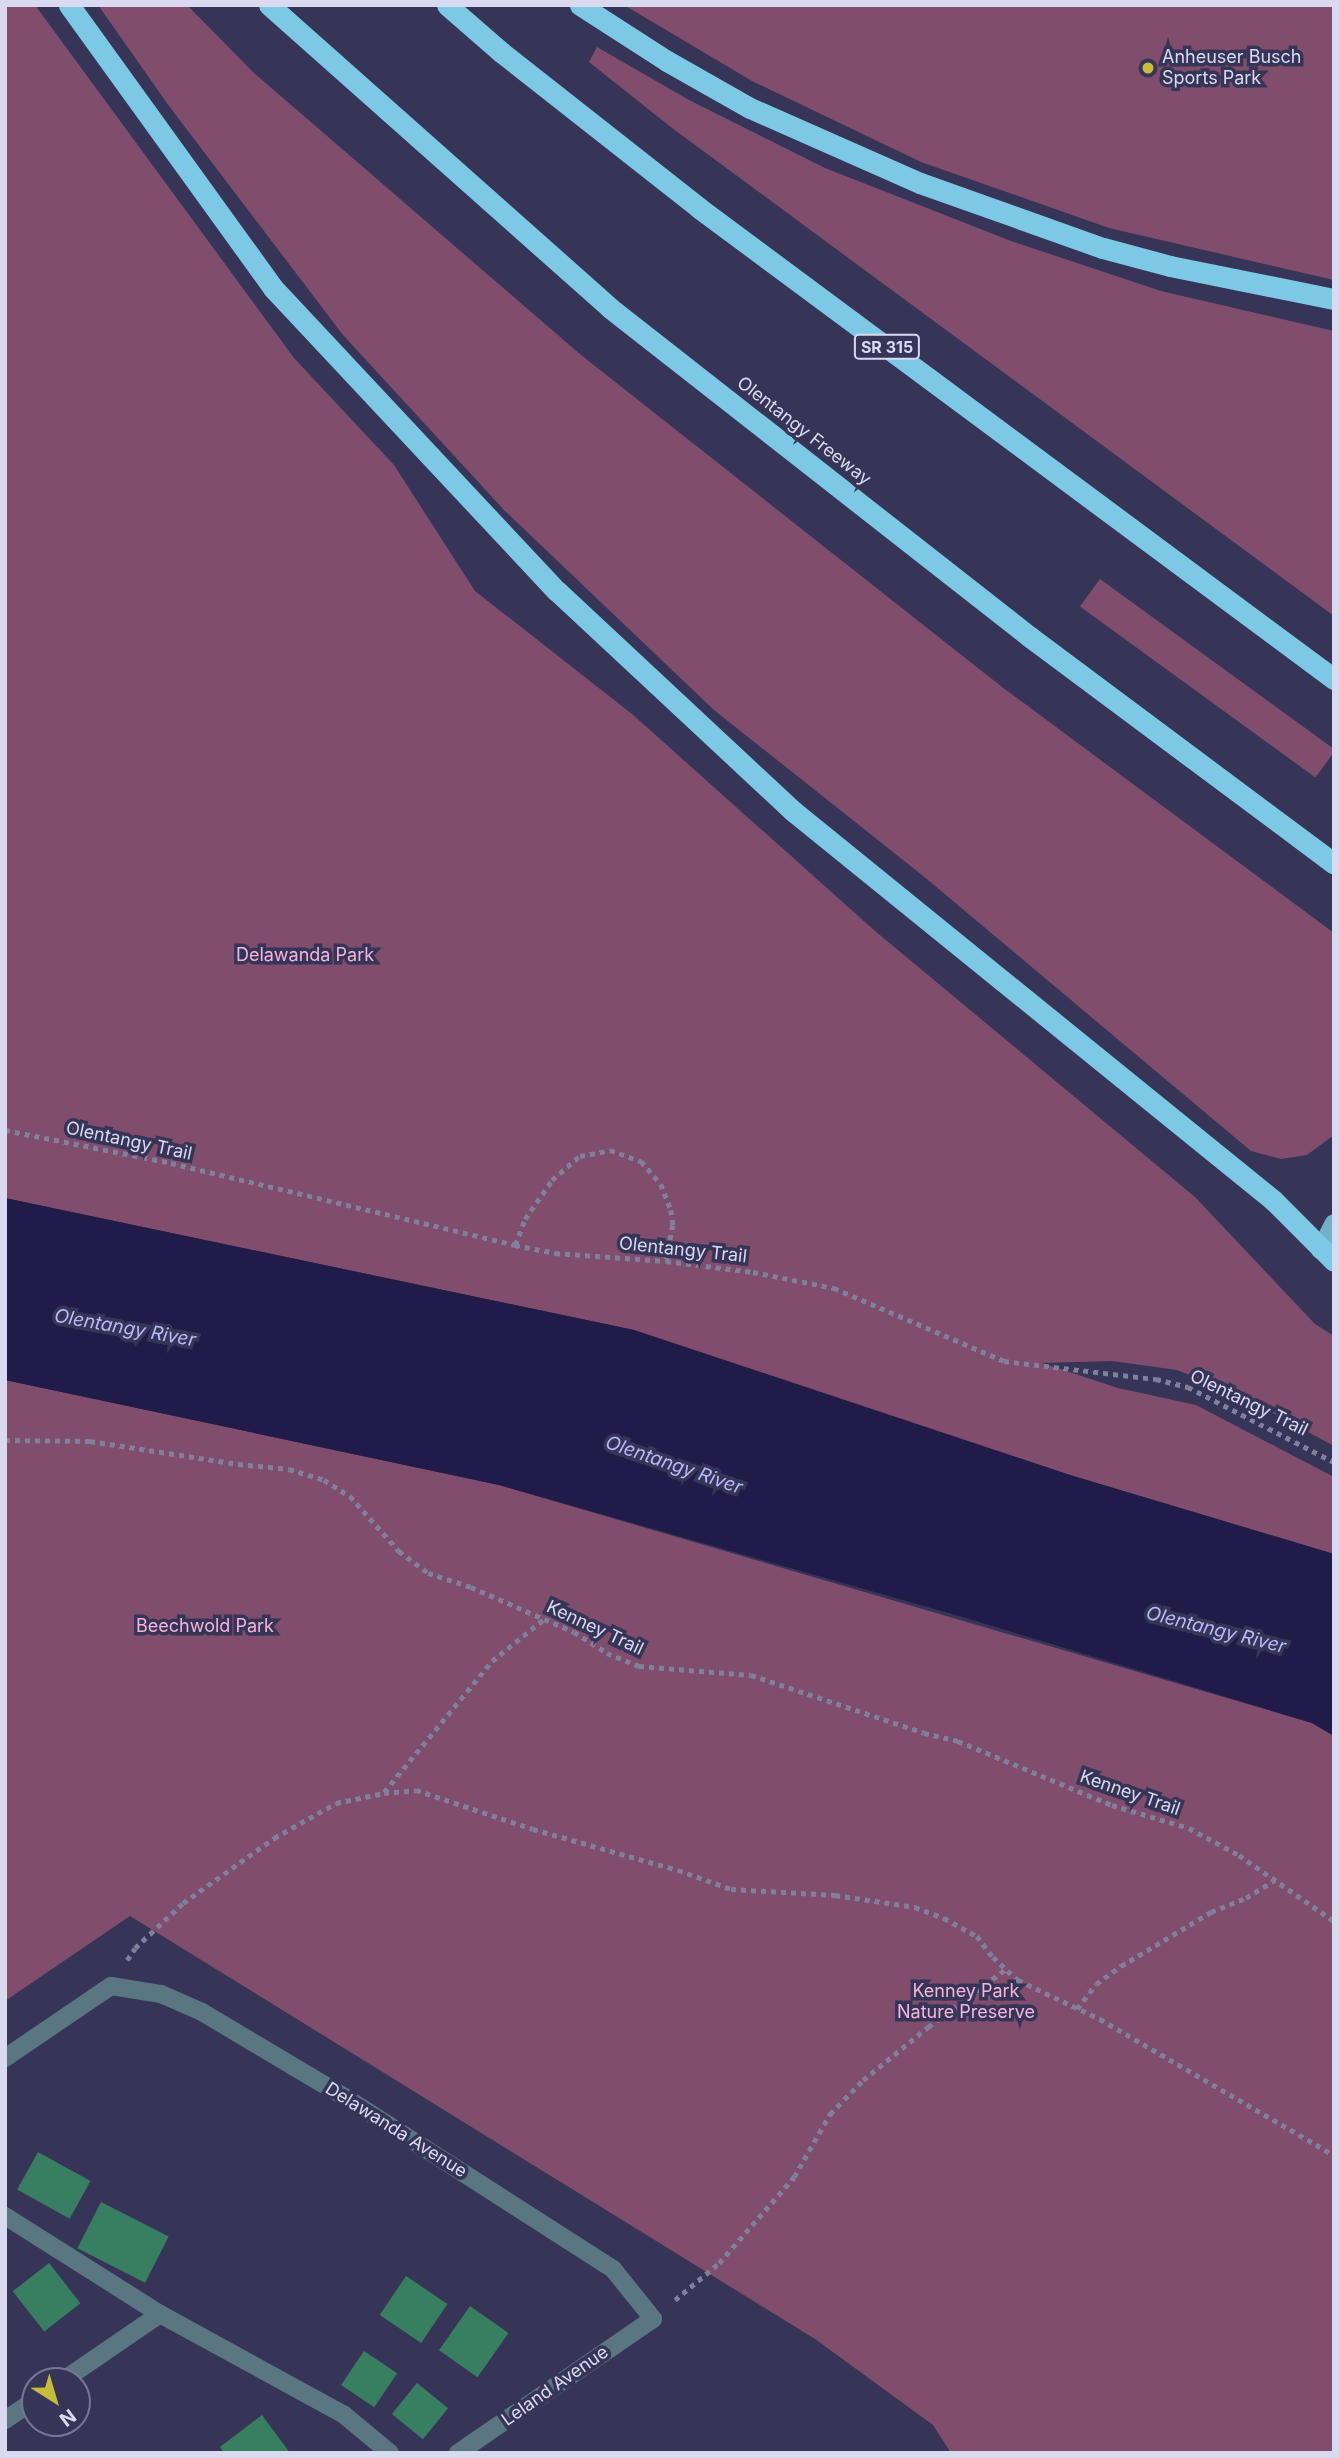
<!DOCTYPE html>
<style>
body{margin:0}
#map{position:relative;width:1339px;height:2458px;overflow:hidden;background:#363558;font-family:Inter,sans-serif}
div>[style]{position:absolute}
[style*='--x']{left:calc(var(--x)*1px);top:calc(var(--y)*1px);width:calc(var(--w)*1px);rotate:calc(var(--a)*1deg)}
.green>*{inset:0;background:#814d6c;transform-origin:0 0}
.water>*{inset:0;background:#211b4a}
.building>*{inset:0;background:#387e61;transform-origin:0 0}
.path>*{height:4.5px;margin-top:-2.25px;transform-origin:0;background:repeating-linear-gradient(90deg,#80809d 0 5px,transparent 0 10px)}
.minor>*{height:18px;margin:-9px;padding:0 9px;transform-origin:9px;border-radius:9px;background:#597682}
.major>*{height:18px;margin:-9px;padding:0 9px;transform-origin:9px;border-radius:9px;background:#73b1c8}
.highway>*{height:21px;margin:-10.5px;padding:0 10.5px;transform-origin:10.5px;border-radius:10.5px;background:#7dc8e4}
.dots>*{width:19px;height:19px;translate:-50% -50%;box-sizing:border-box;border:4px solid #363558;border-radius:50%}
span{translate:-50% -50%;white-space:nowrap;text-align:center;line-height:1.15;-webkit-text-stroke:7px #363558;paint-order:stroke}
.shield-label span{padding:2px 5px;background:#363558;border:2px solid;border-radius:5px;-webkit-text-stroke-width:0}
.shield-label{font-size:16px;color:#d9daf0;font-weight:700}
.poi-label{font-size:18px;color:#d9daf0}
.left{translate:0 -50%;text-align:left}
.street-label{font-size:18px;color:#d9daf0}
.park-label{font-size:18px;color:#f8b5db}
.water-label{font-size:19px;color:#b8b9fa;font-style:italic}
.frame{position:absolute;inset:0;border:7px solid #d9daf0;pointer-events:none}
.north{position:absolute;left:21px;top:2367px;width:70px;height:70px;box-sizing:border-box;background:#363558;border:2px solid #777795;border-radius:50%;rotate:143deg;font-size:19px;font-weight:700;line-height:28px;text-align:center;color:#d9daf0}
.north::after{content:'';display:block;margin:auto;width:24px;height:32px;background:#c7bb3c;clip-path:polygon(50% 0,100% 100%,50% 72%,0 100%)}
</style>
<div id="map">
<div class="green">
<i style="clip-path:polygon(5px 5px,35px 5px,294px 358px,394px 465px,475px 591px,632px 714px,875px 931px,1195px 1197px,1315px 1324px,1334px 1336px,1334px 1446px,1238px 1394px,1177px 1370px,1112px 1361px,1042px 1363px,1118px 1388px,1196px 1405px,1334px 1477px,1334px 1554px,1070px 1475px,634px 1330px,5px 1198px)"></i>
<i style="clip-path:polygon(98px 5px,187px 5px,254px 73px,581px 355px,1002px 687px,1334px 933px,1334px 1135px,1307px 1155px,1281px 1159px,1251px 1151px,922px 875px,714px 710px,505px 511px,343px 335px,169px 106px)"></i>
<i style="clip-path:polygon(624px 5px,1334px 5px,1334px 280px,1109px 228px,921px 162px,752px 81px)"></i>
<i style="clip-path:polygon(597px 47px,689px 100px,825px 168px,1011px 241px,1161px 291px,1334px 331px,1334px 616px,672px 128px,589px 62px)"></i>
<i style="left:1100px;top:579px;width:291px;height:34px;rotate:36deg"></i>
<i style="clip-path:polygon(5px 1380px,499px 1485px,1312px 1723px,1334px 1736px,1334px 2453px,951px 2453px,933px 2425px,815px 2339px,130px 1916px,5px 2001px)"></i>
</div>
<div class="water">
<i style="clip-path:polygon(5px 1198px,634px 1330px,1070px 1475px,1334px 1554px,1334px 1736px,1312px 1723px,966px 1618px,499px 1485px,5px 1380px)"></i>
</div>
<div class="building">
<i style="left:38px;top:2152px;width:60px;height:43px;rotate:29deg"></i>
<i style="left:101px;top:2202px;width:76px;height:52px;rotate:27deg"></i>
<i style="left:49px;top:2263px;width:51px;height:46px;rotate:52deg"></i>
<i style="left:406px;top:2276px;width:50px;height:47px;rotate:34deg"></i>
<i style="left:470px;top:2306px;width:47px;height:54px;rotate:35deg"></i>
<i style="left:364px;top:2351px;width:40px;height:41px;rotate:34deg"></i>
<i style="left:417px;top:2383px;width:40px;height:40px;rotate:39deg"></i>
<i style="clip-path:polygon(262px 2415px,290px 2453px,224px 2453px,220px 2447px)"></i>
</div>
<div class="path">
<i style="--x:5;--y:1130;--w:169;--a:11.2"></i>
<i style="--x:171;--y:1163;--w:354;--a:13.4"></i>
<i style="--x:515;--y:1245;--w:41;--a:11.3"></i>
<i style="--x:555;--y:1253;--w:111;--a:4.1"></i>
<i style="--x:666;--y:1261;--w:88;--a:7.2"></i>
<i style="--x:753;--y:1272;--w:83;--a:11.2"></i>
<i style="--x:834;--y:1288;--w:185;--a:23.2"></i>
<i style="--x:1004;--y:1361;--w:153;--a:6.8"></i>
<i style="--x:1156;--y:1379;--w:33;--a:14"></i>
<i style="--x:1188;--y:1387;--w:164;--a:27.2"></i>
<i style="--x:515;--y:1245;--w:28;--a:-69"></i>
<i style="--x:525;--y:1219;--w:47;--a:-55.3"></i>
<i style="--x:552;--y:1180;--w:37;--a:-41"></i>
<i style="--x:580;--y:1156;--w:31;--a:-11"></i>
<i style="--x:610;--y:1150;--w:33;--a:20"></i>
<i style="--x:641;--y:1161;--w:30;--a:49"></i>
<i style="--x:661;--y:1184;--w:28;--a:69"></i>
<i style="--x:671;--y:1210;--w:15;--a:82"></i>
<i style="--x:673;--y:1225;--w:37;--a:101"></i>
<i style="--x:5;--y:1440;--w:85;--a:0.7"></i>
<i style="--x:90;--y:1441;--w:150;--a:8.8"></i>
<i style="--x:238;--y:1464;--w:51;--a:5.6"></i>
<i style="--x:289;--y:1469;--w:37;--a:17"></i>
<i style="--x:324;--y:1480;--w:31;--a:32"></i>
<i style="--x:350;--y:1496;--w:74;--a:48.3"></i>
<i style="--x:399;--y:1551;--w:36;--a:37"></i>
<i style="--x:428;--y:1573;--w:45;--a:18"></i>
<i style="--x:471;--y:1587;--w:112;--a:23.6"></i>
<i style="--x:574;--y:1632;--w:39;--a:32"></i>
<i style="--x:607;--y:1653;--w:35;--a:22"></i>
<i style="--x:639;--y:1666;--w:112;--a:4.6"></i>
<i style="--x:751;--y:1675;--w:182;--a:18.5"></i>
<i style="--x:924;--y:1733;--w:35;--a:13"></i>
<i style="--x:958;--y:1741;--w:167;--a:22.6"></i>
<i style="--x:1112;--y:1805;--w:80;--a:16.6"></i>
<i style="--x:1189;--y:1828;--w:57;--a:28.4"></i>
<i style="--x:1239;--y:1855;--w:116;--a:34.8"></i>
<i style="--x:384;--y:1792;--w:170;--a:-50.5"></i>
<i style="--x:492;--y:1661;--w:67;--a:-38.9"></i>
<i style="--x:127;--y:1960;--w:14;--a:-56"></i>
<i style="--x:135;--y:1948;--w:66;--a:-43.2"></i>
<i style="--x:183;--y:1903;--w:112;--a:-35.5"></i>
<i style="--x:274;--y:1838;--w:71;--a:-29.4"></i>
<i style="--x:336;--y:1803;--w:49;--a:-11.8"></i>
<i style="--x:384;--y:1793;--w:32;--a:-5"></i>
<i style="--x:416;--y:1790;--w:123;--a:18.4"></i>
<i style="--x:533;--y:1829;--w:151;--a:15.8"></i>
<i style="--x:678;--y:1870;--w:56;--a:19.7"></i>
<i style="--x:731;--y:1889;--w:104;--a:3.3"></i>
<i style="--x:835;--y:1895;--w:81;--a:8.5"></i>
<i style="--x:915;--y:1907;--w:31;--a:21"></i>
<i style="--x:944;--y:1918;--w:38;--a:29"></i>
<i style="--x:977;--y:1936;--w:26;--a:53"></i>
<i style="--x:993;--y:1957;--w:34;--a:43"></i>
<i style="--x:1018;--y:1980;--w:91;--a:25.4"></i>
<i style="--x:1100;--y:2019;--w:271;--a:30.2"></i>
<i style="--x:1077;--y:2009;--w:31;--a:-53"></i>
<i style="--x:1096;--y:1984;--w:31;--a:-36"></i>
<i style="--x:1121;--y:1966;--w:105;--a:-31"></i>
<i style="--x:1211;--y:1912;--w:38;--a:-22"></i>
<i style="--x:1246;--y:1898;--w:34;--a:-32"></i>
<i style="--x:675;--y:2300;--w:57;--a:-40.1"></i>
<i style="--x:719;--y:2263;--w:114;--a:-48.9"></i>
<i style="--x:794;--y:2177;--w:73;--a:-60.3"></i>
<i style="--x:830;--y:2114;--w:47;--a:-45.9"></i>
<i style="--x:863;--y:2080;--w:84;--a:-39.2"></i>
<i style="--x:928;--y:2027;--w:97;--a:-36.6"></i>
</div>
<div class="minor">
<i style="--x:5;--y:2058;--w:128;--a:-34.2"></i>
<i style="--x:111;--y:1986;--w:51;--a:9.1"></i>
<i style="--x:161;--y:1994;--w:45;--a:23.7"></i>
<i style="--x:202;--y:2012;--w:170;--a:30.8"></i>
<i style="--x:348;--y:2099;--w:315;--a:32.7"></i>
<i style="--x:613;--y:2269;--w:64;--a:51.3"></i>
<i style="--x:653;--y:2319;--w:237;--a:145.5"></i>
<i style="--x:5;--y:2216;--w:183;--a:32.3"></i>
<i style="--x:160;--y:2314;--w:119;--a:145.6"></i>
<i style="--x:160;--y:2314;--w:209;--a:28.7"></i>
<i style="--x:343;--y:2414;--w:61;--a:39.7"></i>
<i style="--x:5;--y:2420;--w:36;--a:-34"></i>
</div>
<div class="major">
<i style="--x:1320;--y:1250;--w:30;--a:-63"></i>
</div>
<div class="highway">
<i style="--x:69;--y:5;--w:349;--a:54.2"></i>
<i style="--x:273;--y:288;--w:415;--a:46.9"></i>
<i style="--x:557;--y:591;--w:323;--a:43"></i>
<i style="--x:793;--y:811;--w:618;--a:39.02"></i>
<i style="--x:1273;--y:1200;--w:86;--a:45"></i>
<i style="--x:269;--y:5;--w:456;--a:41.6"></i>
<i style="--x:610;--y:308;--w:534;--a:38.07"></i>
<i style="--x:1030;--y:637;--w:379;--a:36.7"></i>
<i style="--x:447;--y:5;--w:72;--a:41"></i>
<i style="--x:501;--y:52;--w:252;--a:38.2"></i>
<i style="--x:699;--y:208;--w:791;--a:36.57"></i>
<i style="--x:580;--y:5;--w:103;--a:32.8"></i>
<i style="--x:667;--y:61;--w:95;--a:29.5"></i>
<i style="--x:750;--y:108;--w:186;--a:23.8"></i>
<i style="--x:920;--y:183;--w:194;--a:19.6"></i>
<i style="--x:1103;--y:248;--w:69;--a:15"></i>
<i style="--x:1170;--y:266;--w:167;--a:11.4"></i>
</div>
<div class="dots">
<i style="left:1148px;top:68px;background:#c7bb3c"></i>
</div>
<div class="shield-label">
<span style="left:887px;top:347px">SR 315</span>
</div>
<div class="poi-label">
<span class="left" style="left:1162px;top:68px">Anheuser Busch<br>Sports Park</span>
</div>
<div class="street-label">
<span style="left:804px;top:431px;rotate:38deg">Olentangy Freeway</span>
<span style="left:129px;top:1141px;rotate:12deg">Olentangy Trail</span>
<span style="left:683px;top:1250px;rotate:6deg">Olentangy Trail</span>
<span style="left:1249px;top:1403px;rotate:26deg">Olentangy Trail</span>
<span style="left:595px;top:1628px;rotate:25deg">Kenney Trail</span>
<span style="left:1130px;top:1793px;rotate:19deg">Kenney Trail</span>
<span style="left:396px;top:2130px;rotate:32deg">Delawanda Avenue</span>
<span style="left:555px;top:2386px;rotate:-35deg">Leland Avenue</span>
</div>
<div class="park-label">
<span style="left:305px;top:955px">Delawanda Park</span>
<span style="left:205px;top:1626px">Beechwold Park</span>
<span style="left:966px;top:2002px">Kenney Park<br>Nature Preserve</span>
</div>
<div class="water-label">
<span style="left:125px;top:1328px;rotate:10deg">Olentangy River</span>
<span style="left:674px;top:1465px;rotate:19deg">Olentangy River</span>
<span style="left:1216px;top:1630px;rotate:14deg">Olentangy River</span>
</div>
<div class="frame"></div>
<div class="north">N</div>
</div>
